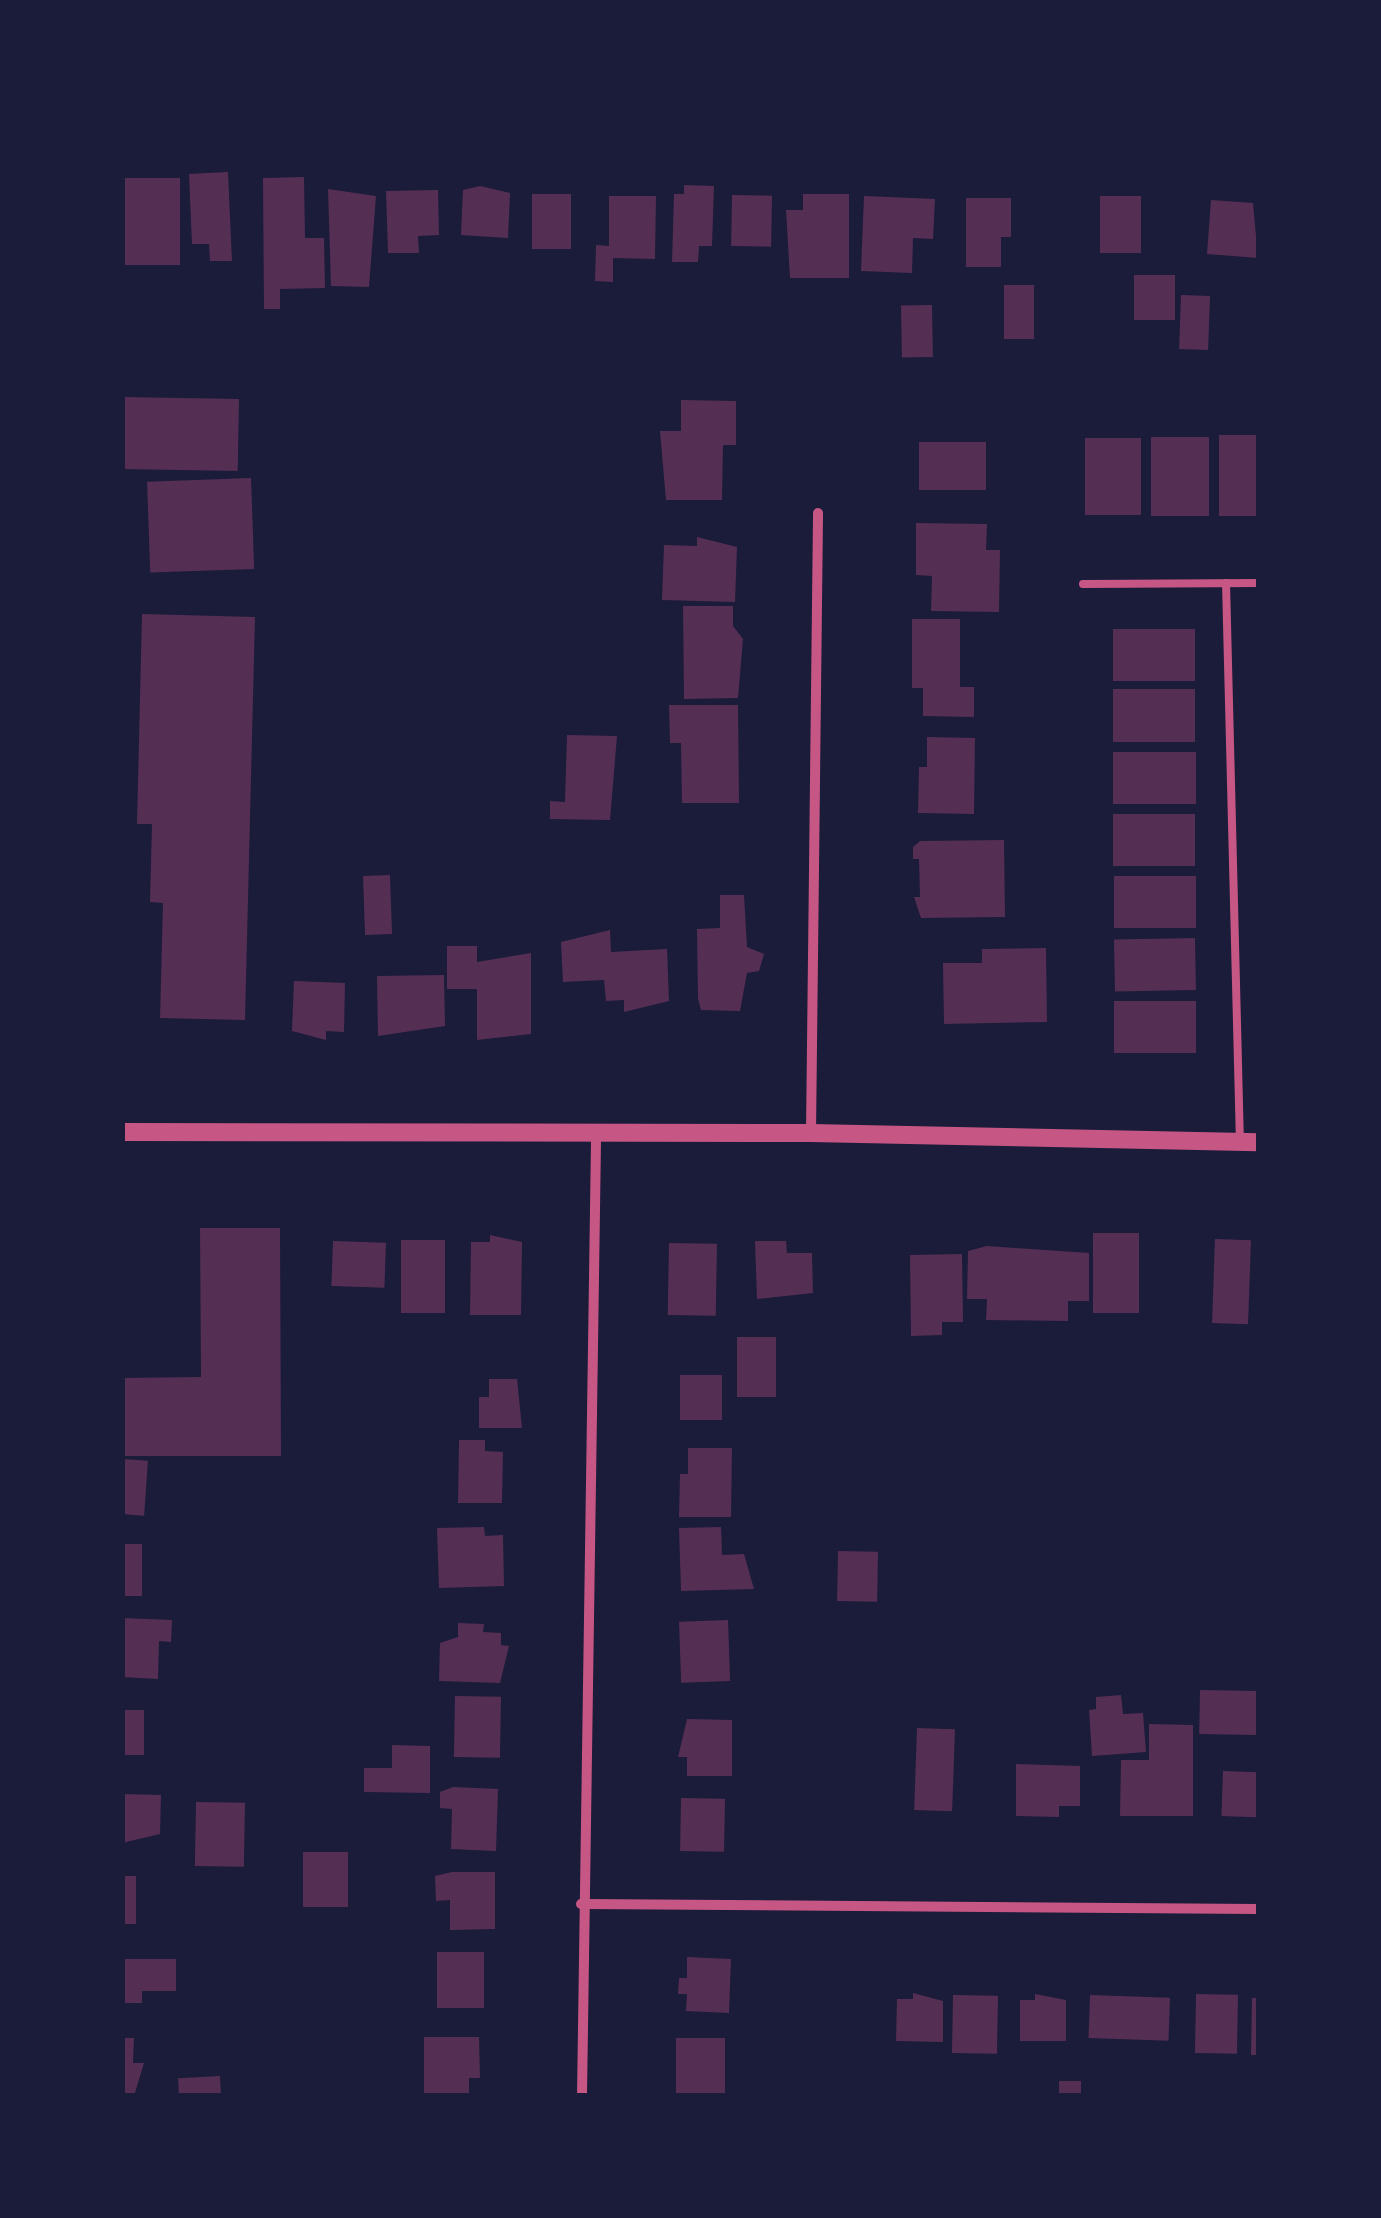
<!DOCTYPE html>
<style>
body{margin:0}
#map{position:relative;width:1381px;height:2218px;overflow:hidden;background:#1b1b3a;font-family:Raleway,sans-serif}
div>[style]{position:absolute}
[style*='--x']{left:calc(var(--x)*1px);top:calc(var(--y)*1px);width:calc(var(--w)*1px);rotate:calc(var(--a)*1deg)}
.building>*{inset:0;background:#542f53;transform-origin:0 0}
.service>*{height:8px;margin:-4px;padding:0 4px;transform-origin:4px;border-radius:4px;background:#c65784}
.minor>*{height:10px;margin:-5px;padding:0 5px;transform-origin:5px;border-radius:5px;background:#c65784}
.tertiary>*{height:18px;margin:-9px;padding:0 9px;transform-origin:9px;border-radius:9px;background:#c65784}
span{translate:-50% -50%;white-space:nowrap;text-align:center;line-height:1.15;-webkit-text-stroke:8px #1b1b3a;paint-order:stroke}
.frame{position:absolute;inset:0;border:125px solid #1b1b3a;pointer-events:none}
</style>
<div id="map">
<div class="building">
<i style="clip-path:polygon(228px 172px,232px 261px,210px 261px,209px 244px,192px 244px,189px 174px)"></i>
<i style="clip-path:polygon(304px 177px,305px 238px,324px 238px,325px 288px,280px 289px,280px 309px,264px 309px,263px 178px)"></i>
<i style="left:125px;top:178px;width:55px;height:87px"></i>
<i style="clip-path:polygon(684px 185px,714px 186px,712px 246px,699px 246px,698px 262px,672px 262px,674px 194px,684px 194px)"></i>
<i style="clip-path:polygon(480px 186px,510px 193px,508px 238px,461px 235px,463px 190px)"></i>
<i style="clip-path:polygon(328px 189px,376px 196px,369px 287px,331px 286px)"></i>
<i style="clip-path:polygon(438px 190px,439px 235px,418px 236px,419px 253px,388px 253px,386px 191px)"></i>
<i style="left:532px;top:194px;width:39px;height:55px"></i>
<i style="clip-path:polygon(803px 194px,849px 194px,849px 278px,790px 278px,786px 210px,803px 210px)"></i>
<i style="left:732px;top:195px;width:40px;height:51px;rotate:1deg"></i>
<i style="clip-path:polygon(609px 196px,656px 196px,655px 259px,613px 258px,613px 282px,595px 281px,596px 245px,609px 246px)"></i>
<i style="clip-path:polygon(864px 196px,935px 199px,933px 239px,913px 238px,912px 273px,861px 271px)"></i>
<i style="left:1100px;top:196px;width:41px;height:57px"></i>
<i style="clip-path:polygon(966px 198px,1011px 198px,1011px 237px,1001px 237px,1001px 267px,966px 267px)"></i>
<i style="clip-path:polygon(1211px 200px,1253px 203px,1258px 258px,1207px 254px)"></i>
<i style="left:1134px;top:275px;width:41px;height:45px"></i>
<i style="left:1004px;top:285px;width:30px;height:54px"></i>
<i style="left:1181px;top:295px;width:29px;height:54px;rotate:2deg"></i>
<i style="left:932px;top:305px;width:52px;height:31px;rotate:89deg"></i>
<i style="left:122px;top:397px;width:117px;height:72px;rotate:1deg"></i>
<i style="clip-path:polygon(681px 400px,736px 401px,736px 445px,723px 445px,722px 500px,666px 500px,660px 431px,681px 431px)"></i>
<i style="left:1219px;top:435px;width:39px;height:81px"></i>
<i style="left:1151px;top:437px;width:58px;height:79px"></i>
<i style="left:1085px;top:438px;width:56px;height:77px"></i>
<i style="left:919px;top:442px;width:67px;height:48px"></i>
<i style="left:251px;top:478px;width:91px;height:104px;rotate:88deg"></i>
<i style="clip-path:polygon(916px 523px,987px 524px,986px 550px,1000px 550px,999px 612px,931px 611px,932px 576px,916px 575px)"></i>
<i style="clip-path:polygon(697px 537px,737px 547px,735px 602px,662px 600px,664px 545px,697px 546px)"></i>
<i style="clip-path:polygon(683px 606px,733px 606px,733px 626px,743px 639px,738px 698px,684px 699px)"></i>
<i style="clip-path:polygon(142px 614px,255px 617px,245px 1020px,160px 1018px,163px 903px,150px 902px,152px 824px,137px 824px)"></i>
<i style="clip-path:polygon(912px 619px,960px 619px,960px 687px,974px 687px,974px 717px,923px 716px,923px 688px,912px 688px)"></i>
<i style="left:1113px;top:629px;width:82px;height:52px"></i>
<i style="left:1195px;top:689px;width:53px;height:82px;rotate:90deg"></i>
<i style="clip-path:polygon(669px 705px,738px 705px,739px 803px,682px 803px,681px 743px,670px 743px)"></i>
<i style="clip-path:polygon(567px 735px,617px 736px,610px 820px,550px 819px,550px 801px,565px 802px)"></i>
<i style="clip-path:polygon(927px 737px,975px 738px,974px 814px,918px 813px,919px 767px,927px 767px)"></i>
<i style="left:1196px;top:752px;width:52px;height:83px;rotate:90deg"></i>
<i style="left:1195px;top:814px;width:52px;height:82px;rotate:90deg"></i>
<i style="clip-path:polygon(1004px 840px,1005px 917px,921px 918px,914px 897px,920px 897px,919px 859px,913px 859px,913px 847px,920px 841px)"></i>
<i style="left:390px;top:875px;width:59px;height:27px;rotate:88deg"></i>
<i style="left:1114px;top:876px;width:82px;height:52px"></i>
<i style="clip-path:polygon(720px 895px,744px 895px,747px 947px,764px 954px,759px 971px,747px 973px,740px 1011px,701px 1010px,698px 999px,697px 929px,720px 928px)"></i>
<i style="clip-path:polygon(610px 930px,611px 952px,667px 949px,669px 1001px,624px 1012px,624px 1000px,606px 1001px,604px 980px,563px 982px,561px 942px)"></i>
<i style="left:1195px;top:938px;width:52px;height:81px;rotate:89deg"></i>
<i style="clip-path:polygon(447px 946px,477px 946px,477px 962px,531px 953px,531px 1034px,477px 1040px,477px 989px,447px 989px)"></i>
<i style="clip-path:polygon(1046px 948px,1047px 1022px,944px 1024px,943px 963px,982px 963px,982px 949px)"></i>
<i style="clip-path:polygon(444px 975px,445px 1026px,378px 1036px,377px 976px)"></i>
<i style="clip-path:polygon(294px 981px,345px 983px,344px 1032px,326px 1031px,326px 1040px,292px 1031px)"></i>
<i style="left:1114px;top:1001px;width:82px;height:52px"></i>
<i style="clip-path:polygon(200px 1228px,280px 1228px,281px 1456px,122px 1456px,122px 1378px,201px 1377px)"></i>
<i style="left:1093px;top:1233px;width:46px;height:80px"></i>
<i style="clip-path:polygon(490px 1235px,522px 1242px,521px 1315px,470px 1315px,471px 1242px,490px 1242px)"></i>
<i style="left:1215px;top:1239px;width:36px;height:84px;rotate:2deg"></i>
<i style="left:401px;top:1240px;width:44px;height:73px"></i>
<i style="left:333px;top:1241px;width:53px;height:45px;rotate:2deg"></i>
<i style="clip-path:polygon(755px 1241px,786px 1241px,787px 1253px,812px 1253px,813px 1293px,757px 1299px)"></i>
<i style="left:669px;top:1243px;width:48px;height:72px;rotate:1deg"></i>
<i style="clip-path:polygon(987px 1246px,1089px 1253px,1089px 1301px,1068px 1301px,1068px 1321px,986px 1320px,987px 1299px,967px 1299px,968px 1251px)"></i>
<i style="clip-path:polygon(962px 1254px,963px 1322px,942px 1322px,942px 1335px,911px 1336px,910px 1255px)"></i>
<i style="left:737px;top:1337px;width:39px;height:60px"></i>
<i style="left:680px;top:1375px;width:42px;height:45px"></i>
<i style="clip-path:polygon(489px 1379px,517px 1379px,522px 1428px,479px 1428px,479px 1397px,489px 1397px)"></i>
<i style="clip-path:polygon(459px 1440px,485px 1440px,485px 1451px,503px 1452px,502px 1503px,458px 1503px)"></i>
<i style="clip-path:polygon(688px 1448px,732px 1448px,731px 1517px,679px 1517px,680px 1474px,688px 1474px)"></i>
<i style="left:122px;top:1459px;width:26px;height:55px;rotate:4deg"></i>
<i style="clip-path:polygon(484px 1527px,485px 1536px,503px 1535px,504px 1586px,439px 1588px,437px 1528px)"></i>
<i style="clip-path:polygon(721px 1527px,722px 1555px,744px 1554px,754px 1589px,681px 1591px,679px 1528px)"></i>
<i style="left:122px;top:1544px;width:20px;height:52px"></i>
<i style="left:838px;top:1551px;width:40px;height:50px;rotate:1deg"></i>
<i style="clip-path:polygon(122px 1618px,172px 1620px,171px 1642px,159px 1641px,158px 1679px,122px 1677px)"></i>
<i style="left:728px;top:1620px;width:61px;height:49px;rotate:88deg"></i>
<i style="clip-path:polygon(458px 1623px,484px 1624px,483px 1632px,501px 1633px,501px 1645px,509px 1646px,500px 1683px,439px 1681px,440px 1643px,458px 1637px)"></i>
<i style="left:1200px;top:1690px;width:58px;height:44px;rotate:1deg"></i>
<i style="clip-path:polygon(1121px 1695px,1123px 1714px,1143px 1713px,1146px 1752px,1092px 1756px,1089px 1710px,1096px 1709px,1096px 1697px)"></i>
<i style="left:455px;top:1696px;width:46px;height:61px;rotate:1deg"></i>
<i style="left:122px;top:1710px;width:22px;height:45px"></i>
<i style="clip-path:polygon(687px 1719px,732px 1720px,732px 1776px,687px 1776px,687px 1757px,678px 1757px)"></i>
<i style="clip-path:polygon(1149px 1724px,1193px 1725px,1193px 1816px,1120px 1816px,1121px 1760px,1149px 1760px)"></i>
<i style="left:917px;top:1728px;width:38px;height:82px;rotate:2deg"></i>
<i style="clip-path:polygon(392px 1745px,430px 1746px,430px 1793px,364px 1792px,364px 1768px,392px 1768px)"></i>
<i style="clip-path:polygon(1016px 1764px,1080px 1766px,1080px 1806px,1059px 1806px,1059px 1817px,1016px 1816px)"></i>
<i style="left:1223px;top:1771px;width:35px;height:45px;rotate:2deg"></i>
<i style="clip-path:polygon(453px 1787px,498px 1789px,496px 1851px,451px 1849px,452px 1809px,440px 1808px,440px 1792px)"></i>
<i style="clip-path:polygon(122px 1794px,161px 1795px,160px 1834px,122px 1843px)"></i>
<i style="left:681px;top:1798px;width:44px;height:53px;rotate:1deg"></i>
<i style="left:196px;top:1802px;width:49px;height:64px;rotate:1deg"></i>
<i style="left:303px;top:1852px;width:45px;height:55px"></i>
<i style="clip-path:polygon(452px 1872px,495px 1872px,495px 1929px,450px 1930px,450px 1900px,436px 1901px,435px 1876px)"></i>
<i style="left:122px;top:1876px;width:14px;height:48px"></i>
<i style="left:437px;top:1952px;width:47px;height:56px"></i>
<i style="clip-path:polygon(687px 1957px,731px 1959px,729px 2013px,686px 2011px,687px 1994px,678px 1994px,679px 1978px,687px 1978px)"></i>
<i style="clip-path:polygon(122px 1959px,176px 1959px,176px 1991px,142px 1991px,142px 2003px,122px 2003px)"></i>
<i style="clip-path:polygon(913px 1993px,943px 2001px,943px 2042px,896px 2041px,897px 1999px,913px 1999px)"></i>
<i style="clip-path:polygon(1035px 1994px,1066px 2000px,1066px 2041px,1020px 2041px,1020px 2000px,1035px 2000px)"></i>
<i style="left:1196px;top:1994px;width:42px;height:59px;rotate:1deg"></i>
<i style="left:953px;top:1995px;width:45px;height:58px;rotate:1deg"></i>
<i style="left:1090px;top:1995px;width:80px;height:43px;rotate:2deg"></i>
<i style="clip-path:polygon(1252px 1998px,1258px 1998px,1258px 2055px,1251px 2055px)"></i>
<i style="clip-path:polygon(424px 2037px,479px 2037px,480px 2078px,469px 2078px,469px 2096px,424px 2096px)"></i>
<i style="clip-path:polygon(122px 2038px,134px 2038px,133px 2063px,144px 2063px,134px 2096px,122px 2096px)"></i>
<i style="left:725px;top:2038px;width:58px;height:49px;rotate:90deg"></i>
<i style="left:220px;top:2076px;width:20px;height:42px;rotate:87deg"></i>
<i style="left:1059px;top:2081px;width:22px;height:15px"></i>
</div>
<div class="service">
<i style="--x:1226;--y:583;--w:559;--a:88.57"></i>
<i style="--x:1083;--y:584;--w:175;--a:-0.3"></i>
</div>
<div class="minor">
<i style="--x:811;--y:1133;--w:620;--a:-89.35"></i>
<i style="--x:581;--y:1904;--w:677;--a:0.42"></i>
<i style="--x:582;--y:2096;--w:960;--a:-89.16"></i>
</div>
<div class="tertiary">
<i style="--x:122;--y:1132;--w:689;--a:0.08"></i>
<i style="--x:811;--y:1133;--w:447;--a:1.2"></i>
</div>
<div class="frame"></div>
</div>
